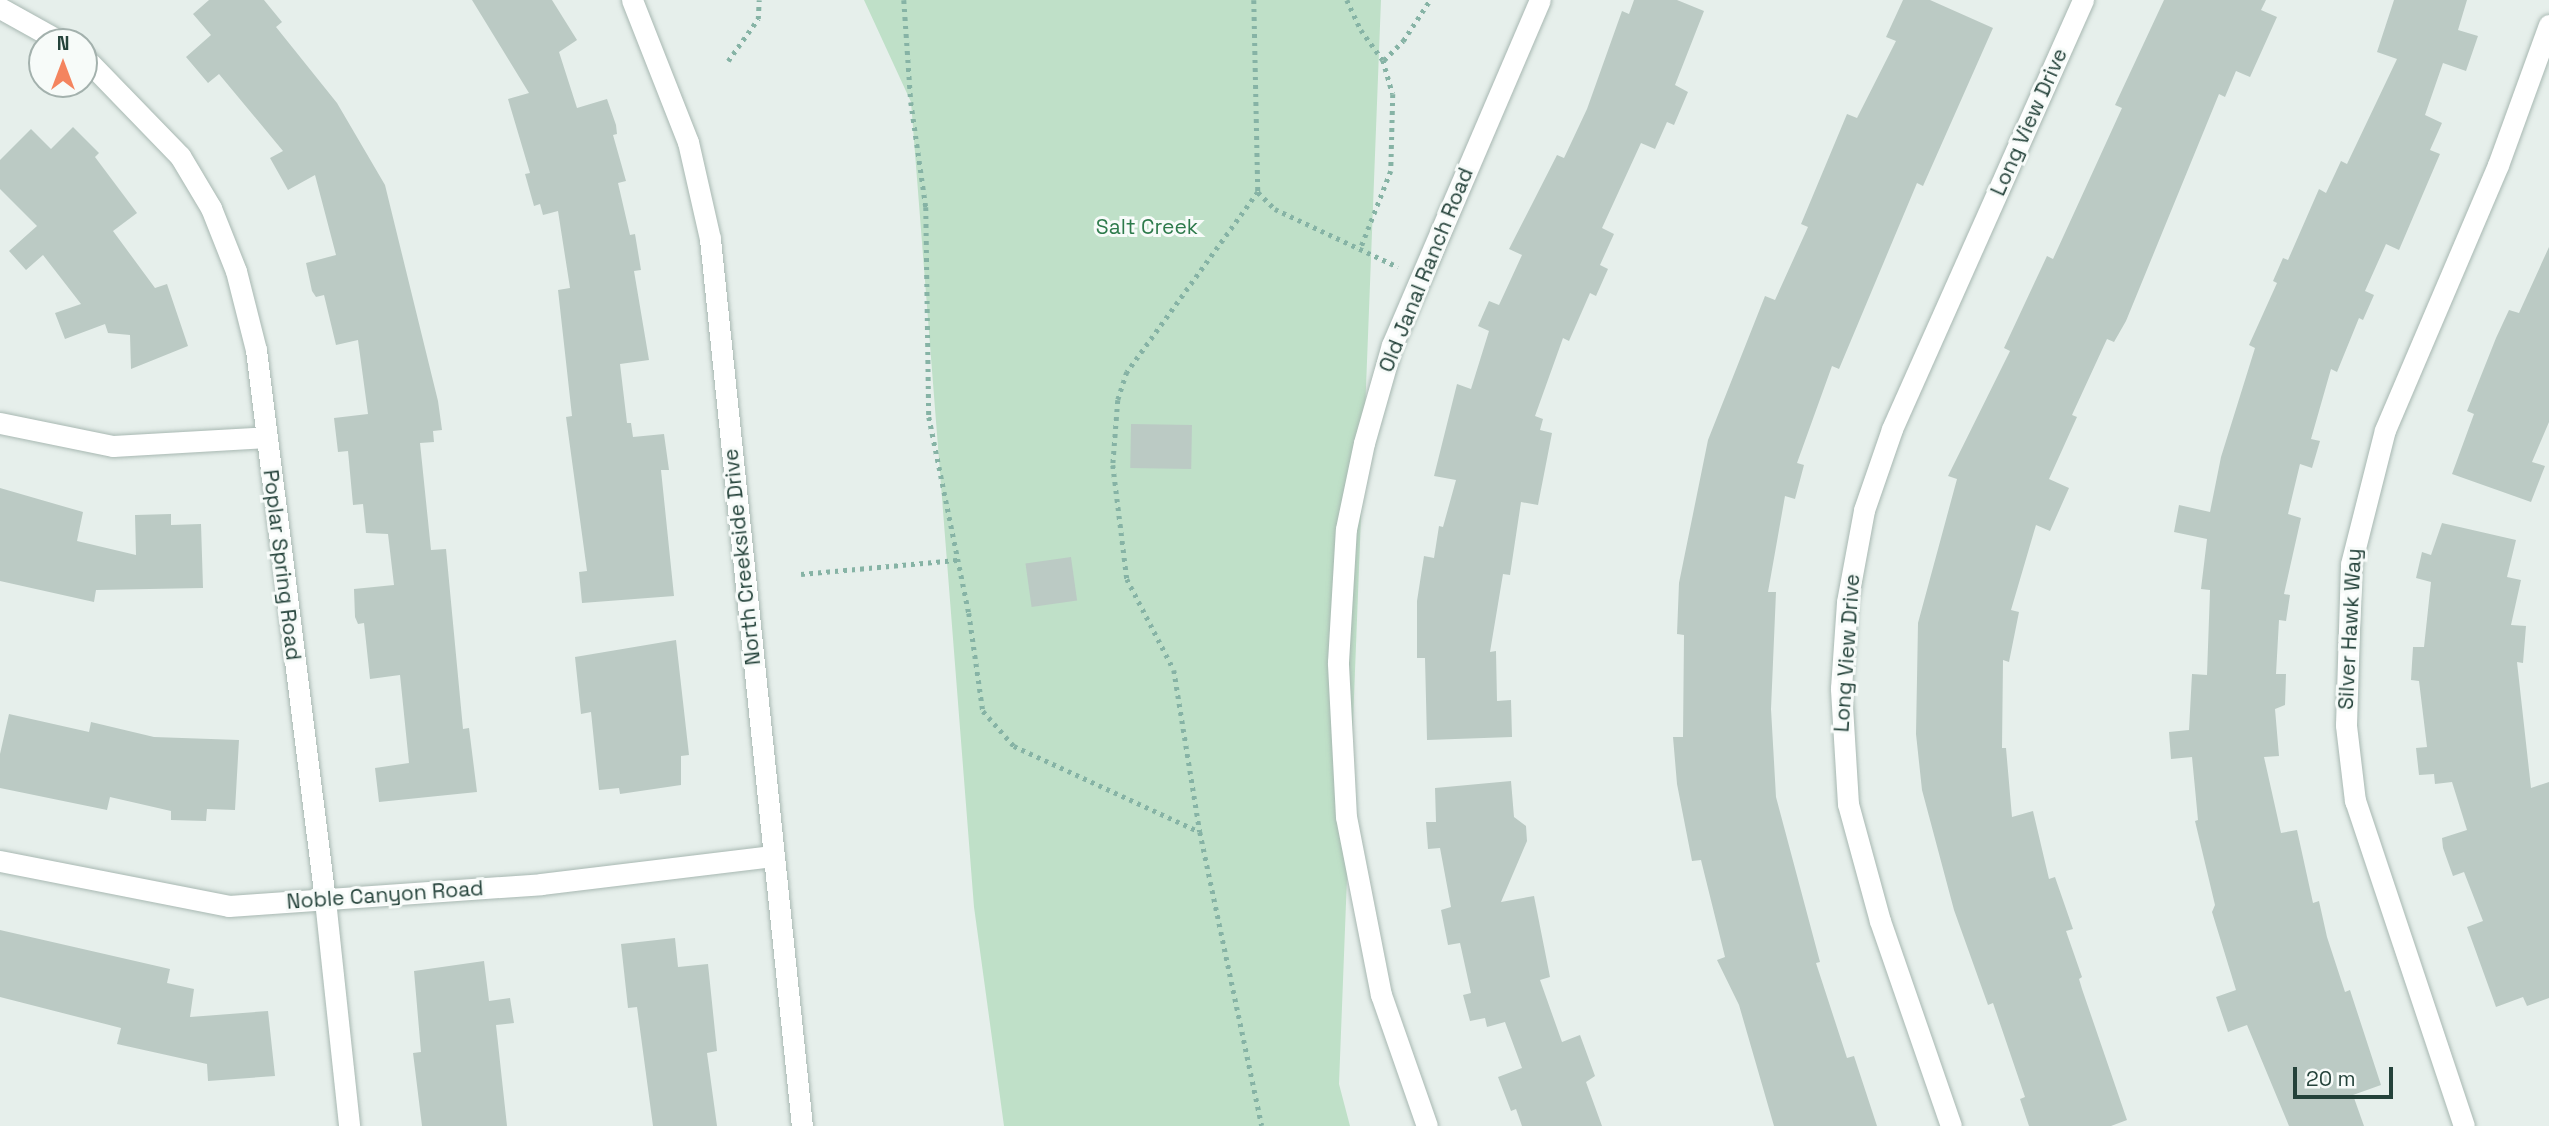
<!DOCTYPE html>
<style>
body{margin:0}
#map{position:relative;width:2549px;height:1126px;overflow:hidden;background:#e6efeb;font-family:"Space Grotesk",sans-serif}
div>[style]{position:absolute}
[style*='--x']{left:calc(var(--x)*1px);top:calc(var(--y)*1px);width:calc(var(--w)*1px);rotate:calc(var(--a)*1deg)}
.green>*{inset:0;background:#bfe0c8}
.building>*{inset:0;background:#bbcac4;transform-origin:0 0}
.path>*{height:4.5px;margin-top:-2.25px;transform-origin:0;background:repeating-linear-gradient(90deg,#86b3a5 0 3.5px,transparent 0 8.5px)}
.roads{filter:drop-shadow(0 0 2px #a8b8b2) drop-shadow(0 0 2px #a8b8b2)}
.street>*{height:21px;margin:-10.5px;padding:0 10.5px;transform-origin:10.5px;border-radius:10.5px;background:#fff}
.secondary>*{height:21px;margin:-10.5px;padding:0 10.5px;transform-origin:10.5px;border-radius:10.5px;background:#fff}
span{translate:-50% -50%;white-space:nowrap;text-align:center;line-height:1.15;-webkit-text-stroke:6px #f7fbf9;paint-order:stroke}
.street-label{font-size:21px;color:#24423a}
.park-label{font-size:21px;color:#2d7a4b}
.north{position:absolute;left:28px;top:28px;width:70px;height:70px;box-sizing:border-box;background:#f7fbf9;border:2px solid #a3b1ad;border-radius:50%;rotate:0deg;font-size:19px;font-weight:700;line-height:28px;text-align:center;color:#24423a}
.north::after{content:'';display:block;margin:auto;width:24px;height:32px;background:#f4845f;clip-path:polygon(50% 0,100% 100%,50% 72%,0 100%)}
.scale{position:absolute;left:2293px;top:1067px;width:100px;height:32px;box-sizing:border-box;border:4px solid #24423a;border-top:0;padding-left:9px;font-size:21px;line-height:24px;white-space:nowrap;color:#24423a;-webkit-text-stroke:5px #f7fbf9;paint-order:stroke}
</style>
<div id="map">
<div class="green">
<i style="clip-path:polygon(864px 0,1381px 0,1339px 1084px,1350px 1126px,1004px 1126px,974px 907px,911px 102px)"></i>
</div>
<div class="building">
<i style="clip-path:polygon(209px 0,264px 0,282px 22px,276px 27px,337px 103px,385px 185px,438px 401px,442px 430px,433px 431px,434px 442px,420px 443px,431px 550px,446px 549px,463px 729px,469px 728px,477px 792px,379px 802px,375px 768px,409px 763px,400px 675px,370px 679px,364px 623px,358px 624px,355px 617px,354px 589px,394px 585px,388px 534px,366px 533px,363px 504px,353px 505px,348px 451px,338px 452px,334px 418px,368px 414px,358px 340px,336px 345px,324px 295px,316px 297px,312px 291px,306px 263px,336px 255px,315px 175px,288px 190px,270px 158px,283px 151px,219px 74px,208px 83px,186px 57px,211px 35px,193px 14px)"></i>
<i style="clip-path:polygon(472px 0,552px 0,577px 40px,559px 52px,577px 108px,607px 99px,616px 125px,617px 134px,613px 135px,626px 181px,618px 183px,630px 235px,635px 234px,641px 270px,634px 271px,649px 360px,620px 364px,627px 423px,631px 423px,633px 437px,664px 434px,669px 470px,661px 470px,674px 596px,582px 603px,579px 572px,587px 571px,566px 417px,572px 416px,558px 290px,570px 288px,558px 211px,543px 215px,540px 204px,534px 206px,525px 174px,530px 173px,508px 99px,529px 93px)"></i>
<i style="clip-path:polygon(1634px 0,1677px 0,1704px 11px,1675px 85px,1688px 92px,1674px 125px,1667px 122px,1655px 149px,1641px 143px,1602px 228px,1614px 234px,1600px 265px,1608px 269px,1596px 296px,1590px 293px,1569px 341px,1563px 338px,1535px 416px,1543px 419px,1540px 430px,1552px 433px,1538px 505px,1521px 502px,1510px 575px,1503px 574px,1490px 652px,1496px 651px,1497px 701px,1511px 700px,1512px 737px,1427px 740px,1425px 658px,1417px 658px,1417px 601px,1424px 556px,1434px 558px,1439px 526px,1443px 527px,1456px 480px,1434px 476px,1457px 384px,1471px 389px,1489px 331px,1478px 326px,1489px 301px,1499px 305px,1522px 255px,1509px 249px,1557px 155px,1564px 158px,1587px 109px,1622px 11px,1629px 14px)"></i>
<i style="clip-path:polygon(1903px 0,1930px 0,1993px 28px,1923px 186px,1917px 183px,1839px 369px,1832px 366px,1797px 463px,1804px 465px,1795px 499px,1785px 496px,1768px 592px,1776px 592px,1771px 709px,1776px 797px,1820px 962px,1816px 963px,1847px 1058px,1854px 1056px,1877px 1126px,1774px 1126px,1739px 1005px,1717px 960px,1725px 957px,1701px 860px,1692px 861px,1677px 784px,1673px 737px,1683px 737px,1684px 635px,1677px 634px,1679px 583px,1708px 440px,1765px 296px,1775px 300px,1808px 227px,1801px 224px,1847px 114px,1857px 118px,1896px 41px,1886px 37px)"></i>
<i style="clip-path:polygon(2164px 0,2266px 0,2261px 10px,2277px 17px,2250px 77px,2236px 71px,2225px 97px,2219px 94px,2126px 321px,2114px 342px,2107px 339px,2072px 415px,2077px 417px,2049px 479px,2069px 488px,2050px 531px,2036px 525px,2011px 610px,2019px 612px,2009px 662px,2003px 660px,2002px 748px,2006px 748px,2012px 817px,2033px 811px,2049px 879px,2055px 877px,2073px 929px,2066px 931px,2082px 977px,2079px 979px,2082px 989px,2127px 1120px,2111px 1126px,2029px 1126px,2020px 1099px,2025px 1097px,1993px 1003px,1988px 1005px,1954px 910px,1922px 790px,1916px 734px,1918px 623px,1957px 479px,1948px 476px,2010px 351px,2004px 348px,2047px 256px,2053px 259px,2122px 108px,2115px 105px)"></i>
<i style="clip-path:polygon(2394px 0,2467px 0,2458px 30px,2478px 36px,2466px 71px,2443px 63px,2425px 115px,2442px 123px,2430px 150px,2440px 154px,2399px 250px,2386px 244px,2365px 291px,2374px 295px,2363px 320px,2359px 318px,2337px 372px,2331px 369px,2311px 439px,2320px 441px,2312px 468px,2300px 464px,2288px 514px,2301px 518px,2284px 594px,2290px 595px,2286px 621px,2279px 620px,2276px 674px,2286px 674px,2285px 705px,2275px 709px,2279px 756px,2264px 757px,2281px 833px,2297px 830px,2313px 903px,2319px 901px,2327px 937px,2345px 992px,2350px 990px,2381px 1085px,2353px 1095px,2364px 1126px,2289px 1126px,2247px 1025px,2228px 1032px,2216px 997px,2236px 990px,2212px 912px,2215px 905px,2195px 821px,2198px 820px,2192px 757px,2171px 759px,2169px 732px,2189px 730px,2192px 674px,2207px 675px,2210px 590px,2201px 589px,2207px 539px,2174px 532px,2179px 505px,2210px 512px,2221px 457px,2255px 348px,2249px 345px,2277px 283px,2273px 281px,2283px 258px,2288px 260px,2319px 189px,2326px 193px,2341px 161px,2347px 164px,2397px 59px,2377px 52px)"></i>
<i style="clip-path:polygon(73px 127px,99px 153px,95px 157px,137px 213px,113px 231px,155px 288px,167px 284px,188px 346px,131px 369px,130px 335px,108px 333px,105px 324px,65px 339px,55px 313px,81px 304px,43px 255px,26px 270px,9px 251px,37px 226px,0 189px,0 160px,31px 129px,51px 149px)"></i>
<i style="clip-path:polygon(2549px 247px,2549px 422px,2532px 462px,2545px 466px,2531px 502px,2452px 474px,2474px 414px,2467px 411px,2496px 338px,2509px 310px,2519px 313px)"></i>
<i style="left:1131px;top:424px;width:61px;height:44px;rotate:1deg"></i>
<i style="clip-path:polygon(0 488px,83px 512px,77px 541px,136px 555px,135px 515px,171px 514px,171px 525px,201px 524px,203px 588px,96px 590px,94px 602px,0 581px)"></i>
<i style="clip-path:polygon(2442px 523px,2516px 540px,2507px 577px,2521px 580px,2511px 625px,2526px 626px,2523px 663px,2517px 662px,2531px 788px,2549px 782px,2549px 998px,2527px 1006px,2523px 997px,2496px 1007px,2467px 927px,2483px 921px,2464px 872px,2453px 876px,2443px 848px,2442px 838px,2467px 830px,2452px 782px,2435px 784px,2434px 774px,2419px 775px,2416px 748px,2427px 747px,2419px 681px,2411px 680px,2413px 647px,2424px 647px,2431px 582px,2416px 578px,2422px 552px,2431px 555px)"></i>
<i style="left:1071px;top:557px;width:44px;height:46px;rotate:82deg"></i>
<i style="clip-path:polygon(676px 640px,689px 755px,681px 756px,681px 785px,620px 794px,619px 788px,599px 790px,591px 712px,581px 714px,575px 657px)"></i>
<i style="clip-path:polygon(9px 714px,89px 732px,91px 722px,154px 737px,239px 740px,235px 810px,207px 809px,206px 821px,171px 820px,171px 811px,110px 797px,107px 810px,0 788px,0 754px)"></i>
<i style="clip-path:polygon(1511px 781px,1514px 817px,1526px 826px,1527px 841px,1501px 902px,1534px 896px,1550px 977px,1540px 980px,1562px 1042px,1580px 1035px,1595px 1076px,1586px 1082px,1602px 1126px,1522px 1126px,1516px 1109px,1511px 1111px,1498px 1077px,1522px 1068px,1505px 1022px,1487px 1027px,1485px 1018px,1470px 1021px,1463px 995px,1471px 993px,1460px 943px,1448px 945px,1441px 910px,1451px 907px,1440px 848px,1428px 849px,1426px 822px,1436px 822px,1435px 788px)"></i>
<i style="clip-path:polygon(0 930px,170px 969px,167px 983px,194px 989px,190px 1017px,268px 1011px,275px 1076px,208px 1081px,207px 1064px,117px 1044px,121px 1028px,0 997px)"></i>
<i style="clip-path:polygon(675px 938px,678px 967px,708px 964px,717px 1051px,707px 1053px,717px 1126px,653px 1126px,637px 1007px,628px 1008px,621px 944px)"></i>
<i style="clip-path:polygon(484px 961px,489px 1001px,510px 998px,514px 1023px,496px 1025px,507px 1126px,422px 1126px,413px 1053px,421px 1052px,414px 971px)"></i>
</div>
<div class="path">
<i style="--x:904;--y:0;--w:102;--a:86.1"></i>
<i style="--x:911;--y:102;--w:106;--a:81.9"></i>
<i style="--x:926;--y:207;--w:210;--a:89.2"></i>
<i style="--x:929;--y:417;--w:200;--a:78.5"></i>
<i style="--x:969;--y:613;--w:99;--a:81.9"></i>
<i style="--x:983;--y:711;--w:47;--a:48.5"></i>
<i style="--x:1014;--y:746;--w:205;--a:24.8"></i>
<i style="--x:1254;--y:0;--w:192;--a:88.8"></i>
<i style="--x:1258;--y:192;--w:223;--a:126"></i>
<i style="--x:1127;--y:372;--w:29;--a:108"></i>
<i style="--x:1118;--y:400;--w:65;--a:94.4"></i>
<i style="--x:1113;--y:465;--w:115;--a:83"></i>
<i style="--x:1127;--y:579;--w:102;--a:62.7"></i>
<i style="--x:1174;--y:670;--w:164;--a:80.9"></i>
<i style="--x:1200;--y:832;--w:300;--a:78.1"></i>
<i style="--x:1347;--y:0;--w:33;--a:65"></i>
<i style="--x:1361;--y:30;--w:37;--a:54"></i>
<i style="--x:1383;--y:60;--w:35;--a:74"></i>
<i style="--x:1393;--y:94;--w:77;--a:91.5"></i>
<i style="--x:1391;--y:171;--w:85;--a:111.4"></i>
<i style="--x:1384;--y:60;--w:27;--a:-45"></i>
<i style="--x:1403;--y:41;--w:49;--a:-56.6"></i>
<i style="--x:728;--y:61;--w:52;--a:-54.5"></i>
<i style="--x:758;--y:19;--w:19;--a:-87"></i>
<i style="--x:1258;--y:192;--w:24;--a:45"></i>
<i style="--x:1275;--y:209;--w:136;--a:25.2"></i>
<i style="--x:801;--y:574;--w:159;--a:-5.1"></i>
</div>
<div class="roads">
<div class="street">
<i style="--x:0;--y:8;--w:70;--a:29.1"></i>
<i style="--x:84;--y:57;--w:138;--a:45.9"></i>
<i style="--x:180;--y:156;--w:61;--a:59.2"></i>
<i style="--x:211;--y:208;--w:68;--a:68.4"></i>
<i style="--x:236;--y:271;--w:81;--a:75.8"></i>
<i style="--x:256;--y:350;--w:554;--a:82.85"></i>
<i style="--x:325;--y:900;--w:227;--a:83.9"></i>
<i style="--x:0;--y:423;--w:115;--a:11.5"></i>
<i style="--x:113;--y:446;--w:154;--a:-3.3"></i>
<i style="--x:0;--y:861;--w:233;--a:11.1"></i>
<i style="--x:229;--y:906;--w:313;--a:-4"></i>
<i style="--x:541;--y:884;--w:233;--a:-6.9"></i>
<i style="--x:1951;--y:1126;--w:217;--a:-109.1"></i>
<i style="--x:1880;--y:921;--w:121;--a:-105.3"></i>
<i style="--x:1848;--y:804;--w:116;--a:-93.5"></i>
<i style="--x:1841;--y:688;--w:86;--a:-86"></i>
<i style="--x:1847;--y:602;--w:94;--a:-79.5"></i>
<i style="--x:1864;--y:510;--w:86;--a:-70.9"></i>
<i style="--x:1892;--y:429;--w:470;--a:-66"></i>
<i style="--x:2464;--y:1126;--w:343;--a:-108.5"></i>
<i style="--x:2355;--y:801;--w:77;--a:-96.8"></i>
<i style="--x:2346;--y:725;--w:161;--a:-88.2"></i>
<i style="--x:2351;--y:564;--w:138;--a:-75.8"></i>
<i style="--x:2385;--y:430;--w:288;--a:-66.9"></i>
<i style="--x:2498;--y:165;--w:149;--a:-70"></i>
</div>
<div class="secondary">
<i style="--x:632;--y:0;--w:153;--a:68.5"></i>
<i style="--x:688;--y:142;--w:99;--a:77.2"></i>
<i style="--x:710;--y:239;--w:892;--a:84.08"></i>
<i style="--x:1427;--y:1126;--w:139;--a:-109.3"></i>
<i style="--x:1381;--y:995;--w:181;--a:-101.1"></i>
<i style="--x:1346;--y:817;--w:155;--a:-93"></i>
<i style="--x:1338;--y:662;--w:133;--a:-86.6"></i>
<i style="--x:1346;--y:529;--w:88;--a:-78.2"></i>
<i style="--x:1364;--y:443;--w:102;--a:-74.1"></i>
<i style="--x:1392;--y:345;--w:375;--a:-66.8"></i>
</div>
</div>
<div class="street-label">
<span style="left:2029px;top:122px;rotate:-66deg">Long View Drive</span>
<span style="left:1426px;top:270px;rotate:-68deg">Old Janal Ranch Road</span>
<span style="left:742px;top:557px;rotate:-96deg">North Creekside Drive</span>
<span style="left:282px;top:565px;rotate:83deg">Poplar Spring Road</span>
<span style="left:2350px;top:629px;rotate:-87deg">Silver Hawk Way</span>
<span style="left:1847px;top:653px;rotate:-86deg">Long View Drive</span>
<span style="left:385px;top:895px;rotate:-4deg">Noble Canyon Road</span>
</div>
<div class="park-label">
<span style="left:1147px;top:227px">Salt Creek</span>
</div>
<div class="north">N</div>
<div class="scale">20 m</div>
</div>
